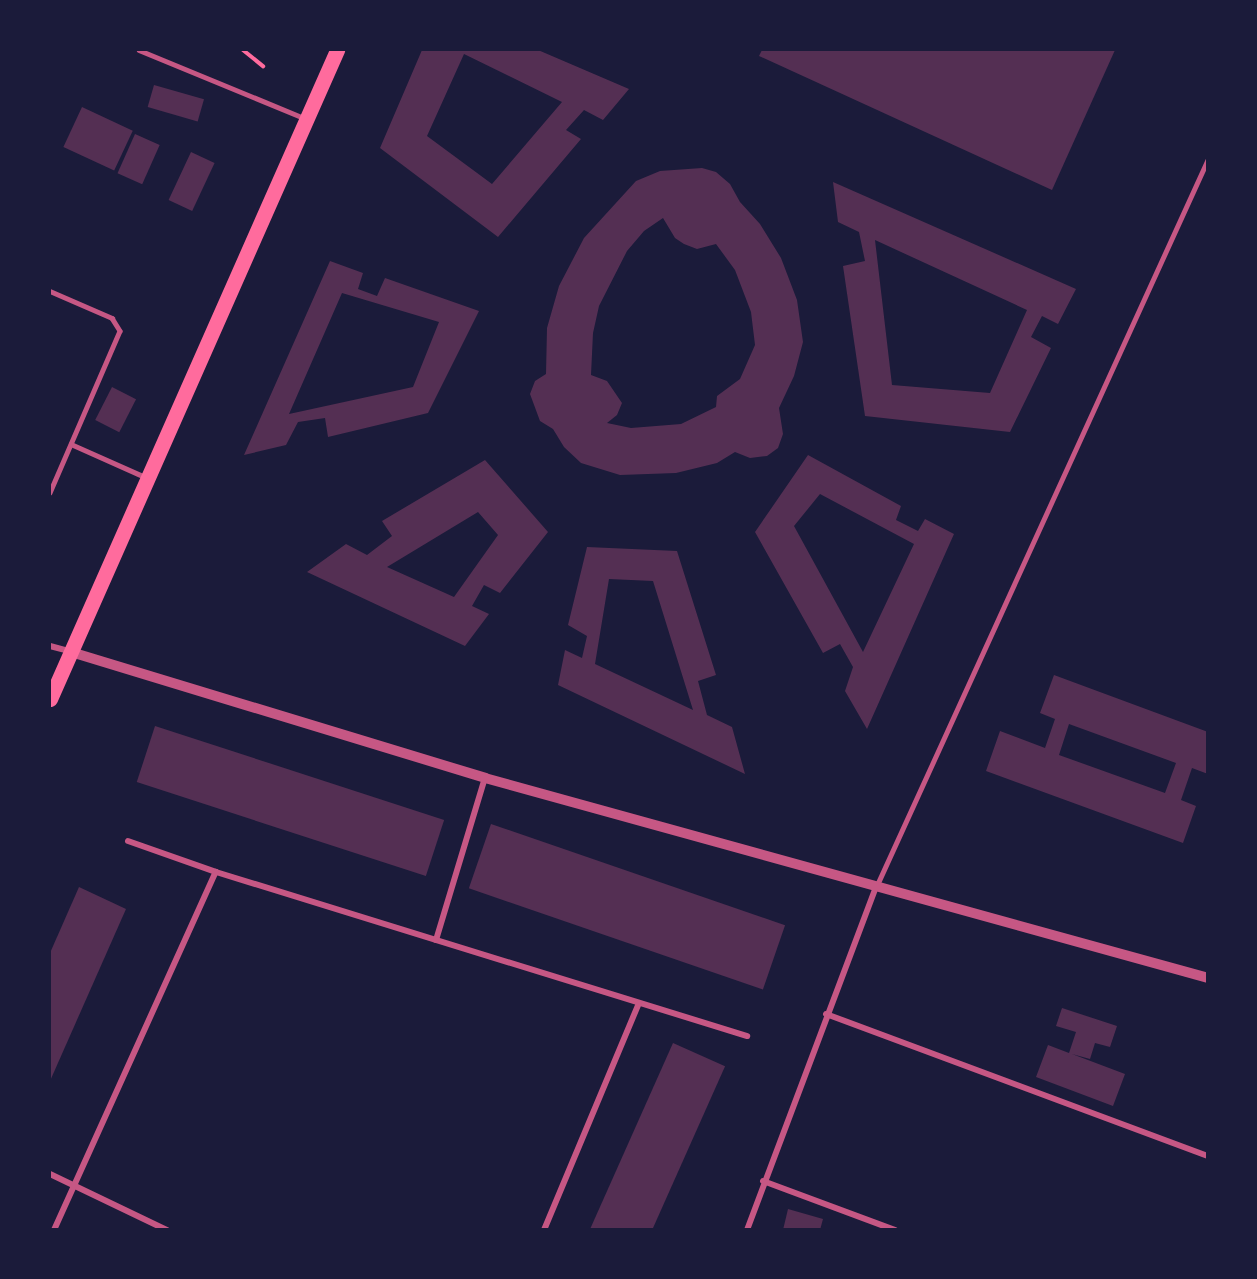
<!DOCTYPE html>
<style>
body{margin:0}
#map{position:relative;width:1257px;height:1279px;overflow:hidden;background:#1b1b3a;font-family:"Fira Sans",sans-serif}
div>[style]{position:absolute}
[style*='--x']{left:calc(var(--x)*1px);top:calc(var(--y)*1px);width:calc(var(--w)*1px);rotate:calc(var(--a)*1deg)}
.building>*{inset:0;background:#542f53;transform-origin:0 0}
.path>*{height:4px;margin:-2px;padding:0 2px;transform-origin:2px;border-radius:2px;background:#ff6b9d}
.service>*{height:4.5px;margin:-2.25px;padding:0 2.25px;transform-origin:2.25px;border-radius:2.25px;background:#c65784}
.minor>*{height:6px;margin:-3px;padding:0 3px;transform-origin:3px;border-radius:3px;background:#c65784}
.tertiary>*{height:10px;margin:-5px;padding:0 5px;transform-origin:5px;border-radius:5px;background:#c65784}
.primary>*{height:15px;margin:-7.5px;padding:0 7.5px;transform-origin:7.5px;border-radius:7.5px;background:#ff6b9d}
span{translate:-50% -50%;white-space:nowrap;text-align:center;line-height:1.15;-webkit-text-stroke:6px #1b1b3a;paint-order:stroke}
.frame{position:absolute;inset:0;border:51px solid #1b1b3a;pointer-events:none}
</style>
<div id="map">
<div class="building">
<i style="clip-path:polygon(evenodd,422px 50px,538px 50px,629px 89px,603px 120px,584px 110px,566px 130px,581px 139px,498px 237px,380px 148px,422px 50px,464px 54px,562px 102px,492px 184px,427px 136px,464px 54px)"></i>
<i style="clip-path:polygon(762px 50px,1115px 50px,1052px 190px,759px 56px)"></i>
<i style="left:154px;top:85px;width:52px;height:23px;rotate:16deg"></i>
<i style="left:82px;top:107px;width:56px;height:44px;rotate:25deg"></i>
<i style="left:135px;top:134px;width:27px;height:43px;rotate:24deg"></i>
<i style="left:191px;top:152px;width:26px;height:53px;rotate:25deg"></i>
<i style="clip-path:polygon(evenodd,702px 168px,716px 172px,730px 184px,740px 202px,760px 224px,781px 258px,797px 300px,803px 342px,794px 376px,779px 408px,783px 434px,778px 448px,767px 456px,750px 458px,735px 452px,717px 463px,676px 473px,620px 475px,581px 463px,564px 447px,553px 429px,540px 421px,530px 394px,535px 381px,546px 374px,547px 328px,559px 286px,584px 238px,636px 181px,660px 171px,702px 168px,663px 218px,675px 238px,684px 244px,697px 249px,716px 244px,735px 270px,751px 312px,755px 345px,740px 379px,717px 396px,716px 407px,681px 424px,631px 428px,607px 423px,617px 415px,622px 403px,607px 381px,591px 375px,593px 333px,599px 306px,627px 251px,644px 231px,663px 218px)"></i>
<i style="clip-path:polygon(evenodd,833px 182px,1076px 289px,1058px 324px,1042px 316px,1031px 337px,1051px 348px,1010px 432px,865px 416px,843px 266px,865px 261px,859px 232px,838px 222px,833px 182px,875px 240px,1027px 310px,990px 393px,892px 385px,875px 240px)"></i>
<i style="clip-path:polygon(evenodd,330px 261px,363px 273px,358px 289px,377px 296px,385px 278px,479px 311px,428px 413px,328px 437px,325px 418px,298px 422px,286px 445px,244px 455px,330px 261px,342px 293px,439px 322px,413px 387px,289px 414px,342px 293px)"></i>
<i style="left:112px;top:387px;width:27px;height:37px;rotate:27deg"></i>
<i style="clip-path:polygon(evenodd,808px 455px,901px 506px,896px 520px,918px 531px,925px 519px,954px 534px,867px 729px,845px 691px,853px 667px,840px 644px,823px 653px,755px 532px,808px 455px,820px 494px,914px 544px,863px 652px,794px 526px,820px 494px)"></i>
<i style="clip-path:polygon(evenodd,485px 460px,548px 532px,500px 593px,484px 585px,472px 606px,489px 614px,465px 646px,307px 572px,346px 544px,367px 555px,392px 536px,382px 521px,485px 460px,478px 512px,498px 535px,454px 597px,387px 567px,478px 512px)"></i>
<i style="clip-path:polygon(evenodd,587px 547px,677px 551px,716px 675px,698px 681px,707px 715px,732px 727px,745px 774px,558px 685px,565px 650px,582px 658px,587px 636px,568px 625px,587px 547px,609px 579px,653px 581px,693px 710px,595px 664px,609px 579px)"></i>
<i style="clip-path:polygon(evenodd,1054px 675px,1208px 732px,1208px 774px,1192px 768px,1181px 800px,1196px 806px,1183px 843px,986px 771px,1000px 731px,1045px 748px,1055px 719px,1040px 713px,1054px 675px,1069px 724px,1176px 763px,1165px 793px,1059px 755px,1069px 724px)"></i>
<i style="left:155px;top:726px;width:304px;height:59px;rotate:18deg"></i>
<i style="left:491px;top:824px;width:311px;height:68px;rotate:19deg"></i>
<i style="clip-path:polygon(79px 887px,126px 909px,50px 1081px,50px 953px)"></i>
<i style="clip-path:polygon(1062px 1008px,1117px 1026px,1110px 1047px,1095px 1043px,1090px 1059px,1072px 1054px,1125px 1074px,1113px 1106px,1036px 1077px,1048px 1045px,1069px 1053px,1076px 1032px,1056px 1026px)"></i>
<i style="left:673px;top:1043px;width:57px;height:204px;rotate:24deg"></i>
<i style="clip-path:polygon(788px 1209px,823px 1219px,820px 1230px,783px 1230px)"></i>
</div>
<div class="path">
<i style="--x:243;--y:50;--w:26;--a:39"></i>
</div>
<div class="service">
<i style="--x:139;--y:50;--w:178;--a:22.4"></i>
<i style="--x:50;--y:291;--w:68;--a:23.5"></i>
<i style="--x:112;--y:318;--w:15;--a:58"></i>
<i style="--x:120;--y:331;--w:176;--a:113.4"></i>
<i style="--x:71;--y:444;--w:81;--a:24"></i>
<i style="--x:877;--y:885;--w:798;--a:-65.49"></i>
</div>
<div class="minor">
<i style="--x:50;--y:646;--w:20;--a:15"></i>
<i style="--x:128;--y:841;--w:93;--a:19.4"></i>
<i style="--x:216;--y:872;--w:556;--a:17.16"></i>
<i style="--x:436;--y:940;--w:169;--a:-73.2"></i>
<i style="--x:826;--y:1014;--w:408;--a:20.4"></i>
<i style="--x:50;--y:1174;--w:130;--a:25.6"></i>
<i style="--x:763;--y:1181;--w:141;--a:20.4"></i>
<i style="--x:54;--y:1230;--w:393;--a:-65.7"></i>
<i style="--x:544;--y:1230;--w:246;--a:-67.3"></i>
<i style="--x:747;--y:1230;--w:367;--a:-69.4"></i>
</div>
<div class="tertiary">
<i style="--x:71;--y:652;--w:433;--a:16.9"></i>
<i style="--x:485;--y:778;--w:750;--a:15.46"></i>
</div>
<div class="primary">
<i style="--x:50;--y:699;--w:710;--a:-66.14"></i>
</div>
<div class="frame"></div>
</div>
